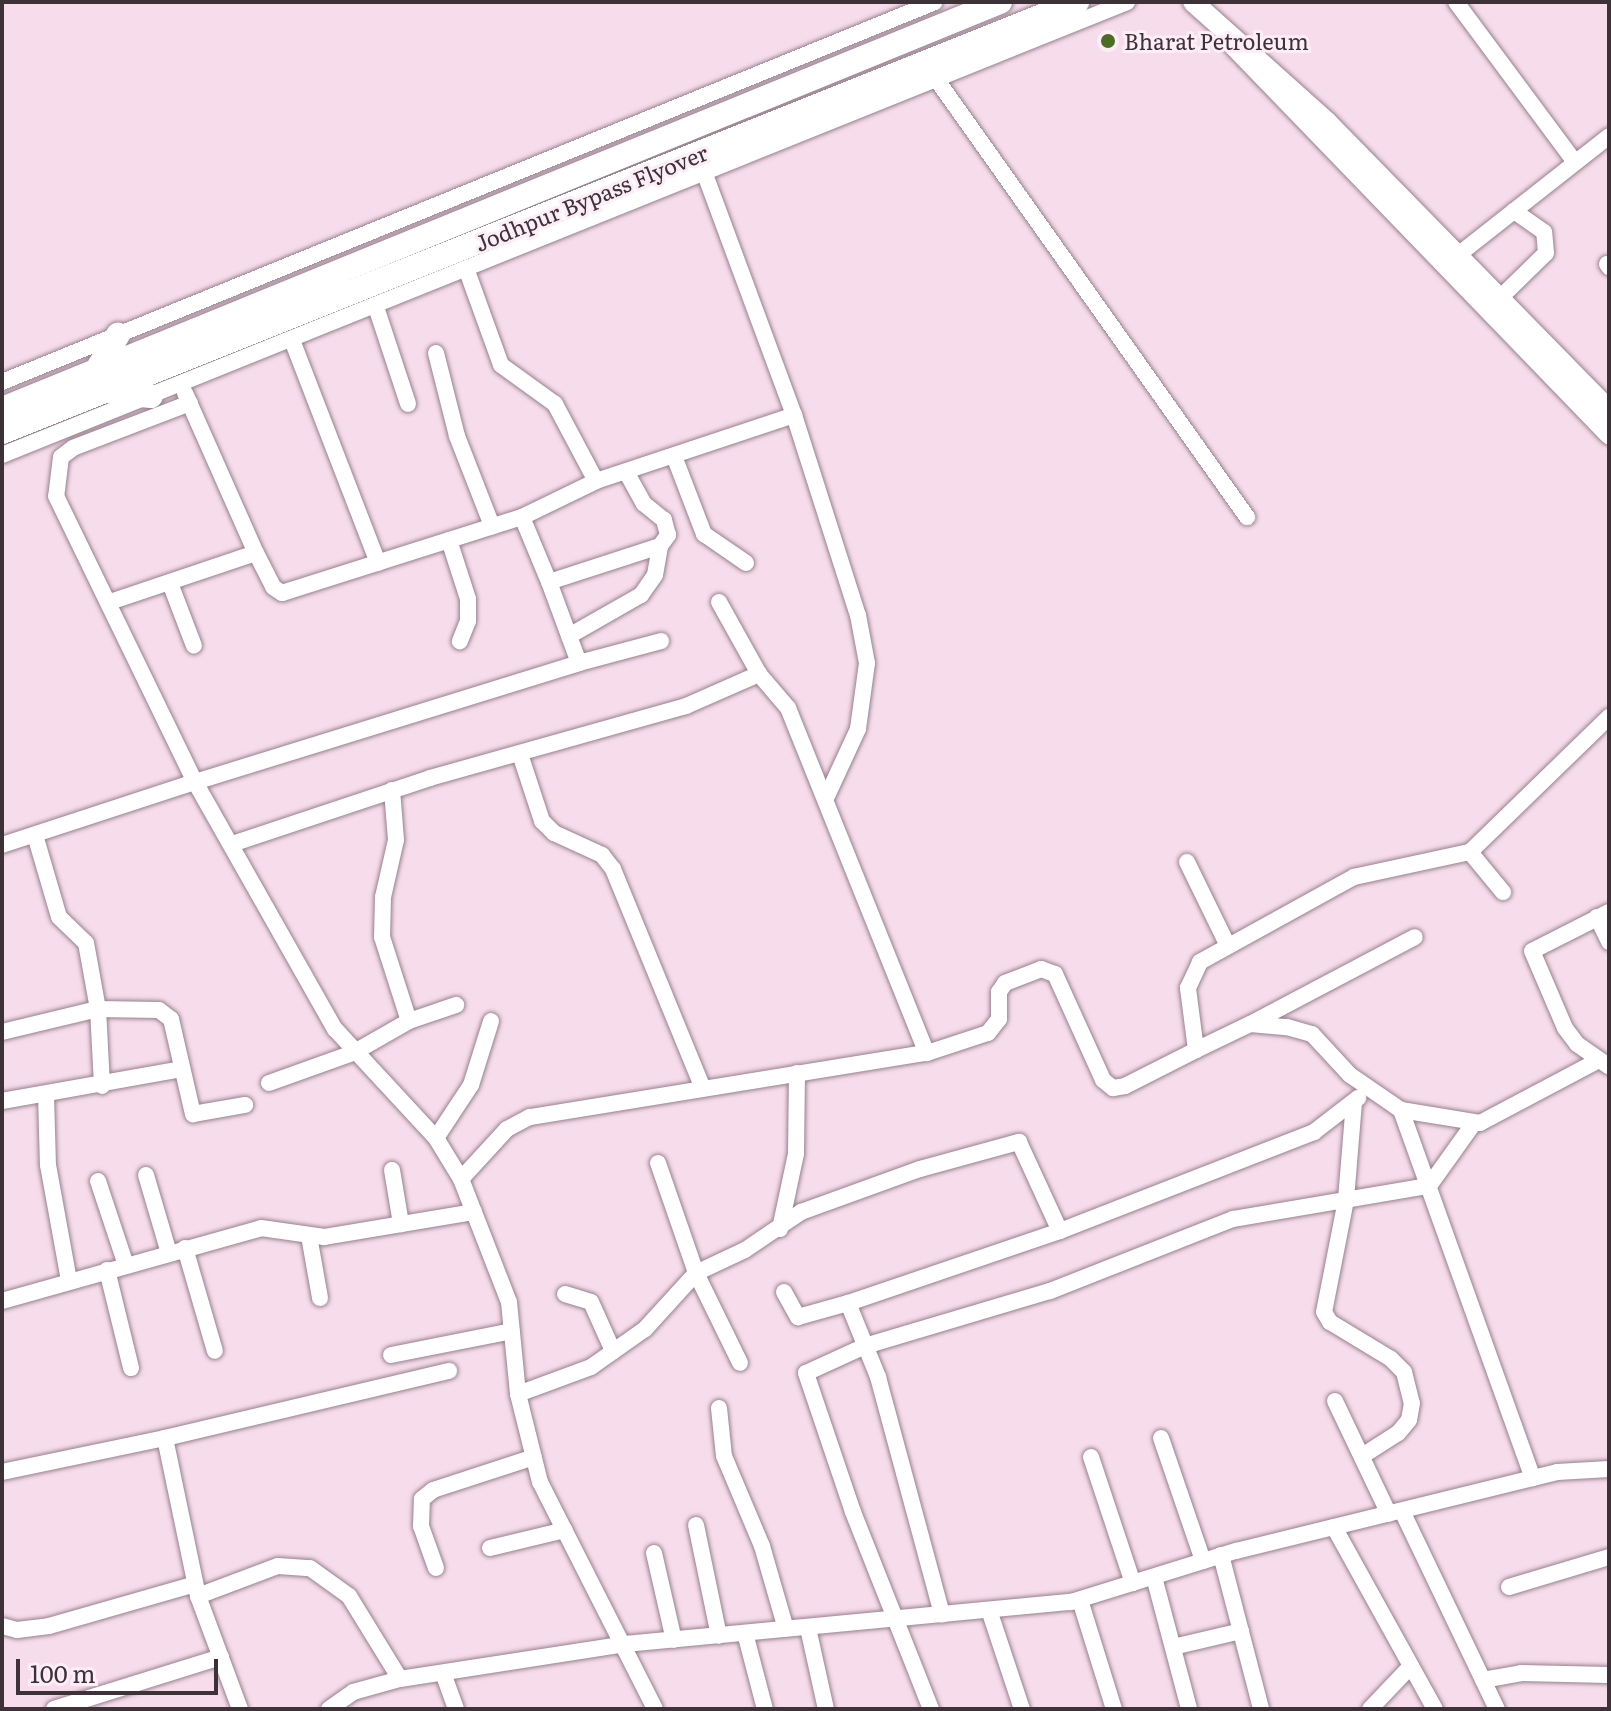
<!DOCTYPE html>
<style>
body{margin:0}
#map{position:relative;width:1611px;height:1711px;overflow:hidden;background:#f7dceb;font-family:Literata,serif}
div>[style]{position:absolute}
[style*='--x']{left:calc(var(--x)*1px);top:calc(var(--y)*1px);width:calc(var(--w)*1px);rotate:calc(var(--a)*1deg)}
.roads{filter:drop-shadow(0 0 2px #98808f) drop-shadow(0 0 2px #98808f)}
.minor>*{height:16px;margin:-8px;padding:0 8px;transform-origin:8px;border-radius:8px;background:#fff}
.major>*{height:20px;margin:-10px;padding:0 10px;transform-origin:10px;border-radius:10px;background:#fff}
.highway>*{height:24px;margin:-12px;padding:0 12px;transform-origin:12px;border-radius:12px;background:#fff}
.dots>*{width:22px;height:22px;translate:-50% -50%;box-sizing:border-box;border:4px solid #fdedf6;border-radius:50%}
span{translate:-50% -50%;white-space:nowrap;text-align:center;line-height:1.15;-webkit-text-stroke:6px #fdedf6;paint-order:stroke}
.poi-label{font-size:22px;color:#3d3238}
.left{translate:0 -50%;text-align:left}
.street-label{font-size:22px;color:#3d3238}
.frame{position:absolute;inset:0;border:4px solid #3d3238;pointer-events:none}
.scale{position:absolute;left:16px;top:1659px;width:202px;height:36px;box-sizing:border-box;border:4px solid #3d3238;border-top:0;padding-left:10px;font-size:24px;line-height:28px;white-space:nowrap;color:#3d3238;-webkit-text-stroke:6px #fdedf6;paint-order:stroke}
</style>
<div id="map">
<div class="roads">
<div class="minor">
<i style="--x:1456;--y:2;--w:199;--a:53.4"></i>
<i style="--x:937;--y:80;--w:536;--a:54.65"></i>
<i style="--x:1458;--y:255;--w:192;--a:-38.2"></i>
<i style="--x:1607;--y:264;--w:4;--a:56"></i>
<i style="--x:467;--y:271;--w:100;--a:70.1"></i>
<i style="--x:501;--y:365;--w:67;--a:35.8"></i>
<i style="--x:555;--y:404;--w:87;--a:62"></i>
<i style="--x:1500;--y:298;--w:64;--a:-44.4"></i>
<i style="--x:1546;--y:253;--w:21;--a:-95"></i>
<i style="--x:1544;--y:232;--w:37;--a:-145"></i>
<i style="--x:376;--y:307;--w:102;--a:71.7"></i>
<i style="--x:292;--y:340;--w:239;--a:68.9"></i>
<i style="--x:436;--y:353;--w:86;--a:75.8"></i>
<i style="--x:457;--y:436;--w:97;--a:68.7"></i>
<i style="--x:2;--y:382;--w:1007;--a:-22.16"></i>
<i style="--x:185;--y:393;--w:175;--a:66.1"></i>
<i style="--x:256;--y:553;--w:38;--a:63"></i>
<i style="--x:273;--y:587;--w:11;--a:34"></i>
<i style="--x:282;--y:593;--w:252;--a:-17.6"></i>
<i style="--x:522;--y:517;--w:82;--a:-25.9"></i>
<i style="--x:596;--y:481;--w:209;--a:-18.4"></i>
<i style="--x:794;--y:415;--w:256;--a:-110.3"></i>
<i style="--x:190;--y:403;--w:125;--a:159"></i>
<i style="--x:73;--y:448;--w:15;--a:143"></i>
<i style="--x:61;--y:457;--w:39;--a:97"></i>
<i style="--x:56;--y:496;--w:318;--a:64.1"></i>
<i style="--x:195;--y:782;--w:402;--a:-17.2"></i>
<i style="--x:579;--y:663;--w:86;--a:-110.3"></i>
<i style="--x:549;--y:582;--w:117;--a:-18"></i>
<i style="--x:660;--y:546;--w:14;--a:-54"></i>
<i style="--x:668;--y:535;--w:16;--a:-105"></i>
<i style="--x:664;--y:520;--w:26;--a:-141"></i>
<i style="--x:644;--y:504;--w:37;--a:-119"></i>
<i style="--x:794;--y:415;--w:210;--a:72.3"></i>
<i style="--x:858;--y:615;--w:49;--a:79.4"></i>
<i style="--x:867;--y:663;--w:67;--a:97.8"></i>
<i style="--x:858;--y:729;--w:74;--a:114.8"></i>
<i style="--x:2;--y:455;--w:1213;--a:-21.93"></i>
<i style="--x:674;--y:456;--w:84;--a:69"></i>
<i style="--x:704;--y:534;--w:51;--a:34.6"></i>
<i style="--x:522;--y:517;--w:70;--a:67.4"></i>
<i style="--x:449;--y:540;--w:62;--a:72.1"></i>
<i style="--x:468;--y:599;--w:22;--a:90"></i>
<i style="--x:468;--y:621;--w:22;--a:112"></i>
<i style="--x:170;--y:583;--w:67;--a:69.1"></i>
<i style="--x:110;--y:602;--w:154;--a:-18.6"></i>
<i style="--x:719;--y:602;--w:82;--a:60.9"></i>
<i style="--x:759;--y:674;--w:45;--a:49.5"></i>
<i style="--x:788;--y:708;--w:372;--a:68.1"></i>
<i style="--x:569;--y:636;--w:83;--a:-29.7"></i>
<i style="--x:641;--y:595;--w:24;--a:-55"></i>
<i style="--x:655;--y:575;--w:29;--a:-80"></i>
<i style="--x:579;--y:663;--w:85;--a:-15"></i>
<i style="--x:520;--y:754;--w:71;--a:71.8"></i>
<i style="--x:542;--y:821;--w:17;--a:45"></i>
<i style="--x:554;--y:833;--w:53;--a:24.6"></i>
<i style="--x:602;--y:855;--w:18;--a:52"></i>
<i style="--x:613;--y:869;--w:237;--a:67.7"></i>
<i style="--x:392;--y:790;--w:50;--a:85.4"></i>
<i style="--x:396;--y:840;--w:58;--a:102.8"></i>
<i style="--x:383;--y:897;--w:40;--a:91.4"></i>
<i style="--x:382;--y:937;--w:88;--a:72.2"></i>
<i style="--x:35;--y:835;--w:85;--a:73.7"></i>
<i style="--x:59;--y:917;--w:37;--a:44"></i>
<i style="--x:86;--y:943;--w:67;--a:79.7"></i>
<i style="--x:98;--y:1009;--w:77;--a:87"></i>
<i style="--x:232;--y:844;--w:209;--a:-18.4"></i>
<i style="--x:430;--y:778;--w:266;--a:-15.7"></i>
<i style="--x:686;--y:706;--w:80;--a:-23.7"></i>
<i style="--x:2;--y:845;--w:203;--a:-18.1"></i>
<i style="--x:195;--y:782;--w:284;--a:60.5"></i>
<i style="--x:335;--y:1029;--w:149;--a:47.2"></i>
<i style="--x:436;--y:1138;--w:48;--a:58.6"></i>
<i style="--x:461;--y:1179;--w:132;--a:68.7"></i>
<i style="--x:509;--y:1302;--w:92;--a:84.4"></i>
<i style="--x:518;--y:1394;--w:91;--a:76"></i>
<i style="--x:540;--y:1482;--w:254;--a:63.1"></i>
<i style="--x:1470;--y:852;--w:52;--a:50.5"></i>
<i style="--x:1187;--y:862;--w:93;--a:64"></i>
<i style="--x:1609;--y:912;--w:86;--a:153.1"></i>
<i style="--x:1532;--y:951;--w:84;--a:66.8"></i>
<i style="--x:1565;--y:1028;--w:20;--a:53"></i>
<i style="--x:1577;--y:1044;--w:39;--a:35"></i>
<i style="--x:1597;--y:917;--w:28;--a:64"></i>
<i style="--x:1252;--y:1023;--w:184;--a:-27.8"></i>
<i style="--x:2;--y:1032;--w:99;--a:-13.5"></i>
<i style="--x:98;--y:1009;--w:61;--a:0.9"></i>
<i style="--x:159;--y:1010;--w:15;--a:37"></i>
<i style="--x:171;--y:1019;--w:98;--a:77"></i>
<i style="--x:193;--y:1114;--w:53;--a:-9.8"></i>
<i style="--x:1196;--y:1050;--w:60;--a:-25.7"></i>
<i style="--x:1250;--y:1024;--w:37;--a:5"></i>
<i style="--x:1287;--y:1027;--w:26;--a:16"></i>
<i style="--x:1312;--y:1034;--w:56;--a:47.2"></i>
<i style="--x:1350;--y:1075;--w:62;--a:34.5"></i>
<i style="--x:1401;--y:1110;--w:391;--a:70.3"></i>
<i style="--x:269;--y:1083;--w:89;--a:-19.7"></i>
<i style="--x:353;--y:1053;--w:64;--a:-29.7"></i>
<i style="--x:409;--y:1021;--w:50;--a:-18.8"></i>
<i style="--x:46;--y:1095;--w:70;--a:88.4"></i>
<i style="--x:48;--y:1165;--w:118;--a:79.7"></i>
<i style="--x:2;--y:1101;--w:182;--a:-10.1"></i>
<i style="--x:1354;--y:1102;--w:98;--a:94.7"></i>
<i style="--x:1346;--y:1200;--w:114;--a:101.1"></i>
<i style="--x:1324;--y:1312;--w:12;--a:59"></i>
<i style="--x:1330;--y:1322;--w:71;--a:31.2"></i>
<i style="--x:1391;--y:1359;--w:18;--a:45"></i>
<i style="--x:1404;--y:1372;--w:32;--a:76"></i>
<i style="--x:1412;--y:1403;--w:17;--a:100"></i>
<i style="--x:1409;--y:1420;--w:17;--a:130"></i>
<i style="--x:1398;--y:1433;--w:43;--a:147.4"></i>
<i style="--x:1401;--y:1110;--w:80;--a:9.3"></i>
<i style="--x:1480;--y:1123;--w:132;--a:-27.9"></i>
<i style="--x:436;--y:1138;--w:64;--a:-56.6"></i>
<i style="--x:471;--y:1085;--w:67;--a:-72.6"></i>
<i style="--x:658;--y:1163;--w:116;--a:70.9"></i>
<i style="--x:696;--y:1273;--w:54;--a:-25.1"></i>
<i style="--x:745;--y:1250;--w:68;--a:-34.2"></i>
<i style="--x:801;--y:1212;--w:127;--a:-19.9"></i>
<i style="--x:920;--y:1169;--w:103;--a:-15.3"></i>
<i style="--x:1019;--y:1142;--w:98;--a:65.3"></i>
<i style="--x:1060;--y:1231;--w:224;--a:161.2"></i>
<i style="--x:848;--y:1303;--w:80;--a:67.9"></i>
<i style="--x:878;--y:1377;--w:246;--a:74.9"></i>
<i style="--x:392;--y:1170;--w:55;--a:80.5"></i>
<i style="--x:146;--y:1175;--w:81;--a:73.6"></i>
<i style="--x:461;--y:1179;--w:68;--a:-47.4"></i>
<i style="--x:507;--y:1129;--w:26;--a:-28"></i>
<i style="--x:530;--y:1117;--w:402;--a:-9.2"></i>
<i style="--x:927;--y:1053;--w:64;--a:-18.2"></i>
<i style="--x:988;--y:1033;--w:18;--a:-52"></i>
<i style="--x:999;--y:1019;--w:27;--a:-90"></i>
<i style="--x:999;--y:992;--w:11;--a:-56"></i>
<i style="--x:1005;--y:983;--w:39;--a:-21"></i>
<i style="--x:1041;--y:969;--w:15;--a:20"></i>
<i style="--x:1055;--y:974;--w:116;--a:65.6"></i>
<i style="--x:1103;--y:1080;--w:13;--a:39"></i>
<i style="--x:1113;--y:1088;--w:12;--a:-9"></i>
<i style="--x:1125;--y:1086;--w:80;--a:-26.9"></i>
<i style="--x:1196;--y:1050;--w:63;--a:-97.4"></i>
<i style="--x:1188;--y:988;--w:29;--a:-65"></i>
<i style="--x:1200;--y:962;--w:176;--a:-28.9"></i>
<i style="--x:1354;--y:877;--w:119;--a:-12.2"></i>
<i style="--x:1470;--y:852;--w:194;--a:-44.2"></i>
<i style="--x:98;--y:1181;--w:89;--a:71.6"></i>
<i style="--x:780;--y:1229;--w:77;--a:-78"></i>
<i style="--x:796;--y:1154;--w:81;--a:-89.3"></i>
<i style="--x:1060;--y:1231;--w:273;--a:-21.3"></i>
<i style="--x:1314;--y:1132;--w:56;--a:-37.7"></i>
<i style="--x:309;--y:1236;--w:63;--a:79.9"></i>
<i style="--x:185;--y:1248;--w:107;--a:73.8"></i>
<i style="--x:107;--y:1270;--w:101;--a:76.2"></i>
<i style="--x:784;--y:1292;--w:29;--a:61"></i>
<i style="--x:798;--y:1317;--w:52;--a:-15.6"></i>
<i style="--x:565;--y:1294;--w:27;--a:17"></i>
<i style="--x:591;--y:1302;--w:54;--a:65.8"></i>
<i style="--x:2;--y:1301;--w:269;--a:-15.7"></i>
<i style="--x:261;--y:1228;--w:64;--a:8.1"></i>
<i style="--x:324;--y:1237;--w:152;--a:-9.5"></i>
<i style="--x:391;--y:1355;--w:123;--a:-11.2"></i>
<i style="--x:518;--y:1394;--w:78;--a:-20.3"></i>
<i style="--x:591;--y:1367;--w:66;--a:-35.1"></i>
<i style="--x:645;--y:1329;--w:76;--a:-47.7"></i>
<i style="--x:696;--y:1273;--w:100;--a:63.9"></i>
<i style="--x:1335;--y:1401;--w:125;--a:64.5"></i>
<i style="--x:719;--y:1408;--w:48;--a:84.1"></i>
<i style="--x:724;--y:1456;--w:98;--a:67.1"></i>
<i style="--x:762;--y:1546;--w:86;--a:73.9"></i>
<i style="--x:1161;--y:1438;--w:130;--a:71.1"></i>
<i style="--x:1091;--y:1457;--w:133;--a:71.6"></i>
<i style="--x:2;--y:1472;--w:167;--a:-11.8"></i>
<i style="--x:1402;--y:1511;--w:220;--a:64.4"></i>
<i style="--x:696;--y:1525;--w:113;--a:78.3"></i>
<i style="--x:1334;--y:1527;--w:208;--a:61"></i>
<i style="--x:490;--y:1548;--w:77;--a:-13.5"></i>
<i style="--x:654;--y:1553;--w:89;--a:77.1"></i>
<i style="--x:1221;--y:1555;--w:159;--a:75.4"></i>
<i style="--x:436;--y:1568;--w:45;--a:-109.7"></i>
<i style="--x:421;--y:1526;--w:27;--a:-88"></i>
<i style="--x:422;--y:1499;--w:14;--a:-39"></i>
<i style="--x:433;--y:1490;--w:106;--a:-18.1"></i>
<i style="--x:1154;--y:1577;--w:137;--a:75.1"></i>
<i style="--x:1509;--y:1587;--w:104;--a:-16.7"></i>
<i style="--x:198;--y:1596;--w:85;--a:-20.6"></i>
<i style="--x:278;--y:1566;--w:32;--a:4"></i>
<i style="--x:310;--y:1568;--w:48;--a:35.7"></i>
<i style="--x:349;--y:1596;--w:97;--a:58.4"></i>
<i style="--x:1080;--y:1600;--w:114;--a:72.7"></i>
<i style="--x:989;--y:1610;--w:104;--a:71.6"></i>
<i style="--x:2;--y:1626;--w:16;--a:15"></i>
<i style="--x:17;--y:1630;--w:32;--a:-7"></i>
<i style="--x:49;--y:1626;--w:152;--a:-16"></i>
<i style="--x:808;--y:1628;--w:83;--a:77.5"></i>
<i style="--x:745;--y:1633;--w:79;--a:75.3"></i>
<i style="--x:1173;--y:1647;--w:70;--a:-13.2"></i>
<i style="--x:443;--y:1673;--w:38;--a:70"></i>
<i style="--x:1483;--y:1680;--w:39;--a:-10"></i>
<i style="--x:1521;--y:1673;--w:88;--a:1.3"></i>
<i style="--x:54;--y:1709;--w:175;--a:-17.3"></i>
<i style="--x:240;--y:1709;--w:121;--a:-110.4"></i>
<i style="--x:198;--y:1596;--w:161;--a:-101.8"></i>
<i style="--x:165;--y:1438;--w:292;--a:-13.3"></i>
<i style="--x:329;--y:1709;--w:29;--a:-35"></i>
<i style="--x:353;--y:1692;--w:49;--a:-15.5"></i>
<i style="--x:400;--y:1679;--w:228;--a:-8.8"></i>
<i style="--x:625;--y:1644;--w:448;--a:-5.4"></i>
<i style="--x:1071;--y:1602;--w:173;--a:-17.2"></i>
<i style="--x:1236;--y:1551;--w:331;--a:-13.8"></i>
<i style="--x:1557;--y:1472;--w:52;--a:-3.3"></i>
<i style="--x:931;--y:1709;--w:212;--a:-111.6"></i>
<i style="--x:853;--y:1512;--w:147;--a:-108.7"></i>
<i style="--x:806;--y:1373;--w:65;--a:-24.6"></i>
<i style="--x:865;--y:1346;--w:193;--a:-16.6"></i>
<i style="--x:1050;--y:1291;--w:197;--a:-21.5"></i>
<i style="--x:1233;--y:1219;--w:199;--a:-9.6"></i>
<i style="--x:1429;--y:1186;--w:77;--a:-54.5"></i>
<i style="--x:1370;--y:1709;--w:59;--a:-46.4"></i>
</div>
<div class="major">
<i style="--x:1193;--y:2;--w:180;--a:41.8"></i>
<i style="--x:1327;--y:122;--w:403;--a:45.6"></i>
<i style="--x:1234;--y:46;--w:540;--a:45.98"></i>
</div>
<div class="highway">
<i style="--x:98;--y:368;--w:39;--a:-59"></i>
<i style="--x:112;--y:392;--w:39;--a:6"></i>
<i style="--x:2;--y:409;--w:1078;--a:-22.19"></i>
<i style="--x:2;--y:432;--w:1158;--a:-21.8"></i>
</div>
</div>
<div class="dots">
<i style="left:1108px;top:41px;background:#4b6d24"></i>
</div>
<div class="poi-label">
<span class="left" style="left:1124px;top:41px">Bharat Petroleum</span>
</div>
<div class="street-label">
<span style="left:591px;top:197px;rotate:-22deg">Jodhpur Bypass Flyover</span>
</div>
<div class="frame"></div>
<div class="scale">100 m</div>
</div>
